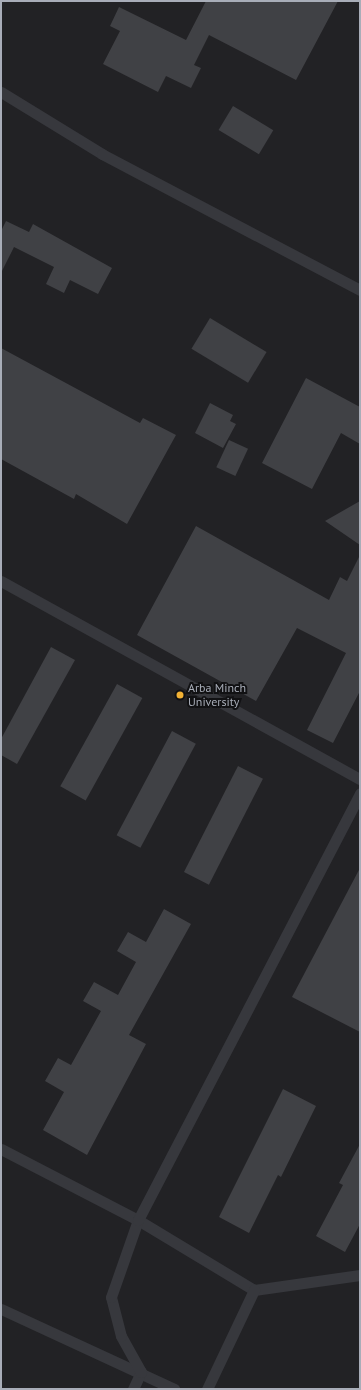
<!DOCTYPE html>
<style>
body{margin:0}
#map{position:relative;width:361px;height:1390px;overflow:hidden;background:#161618;font-family:"PT Sans",sans-serif}
div>[style]{position:absolute}
[style*='--x']{left:calc(var(--x)*1px);top:calc(var(--y)*1px);width:calc(var(--w)*1px);rotate:calc(var(--a)*1deg)}
.built>*{inset:0;background:#222225;transform-origin:0 0}
.building>*{inset:0;background:#404145;transform-origin:0 0}
.service>*{height:11px;margin:-5.5px;padding:0 5.5px;transform-origin:5.5px;border-radius:5.5px;background:#37383d}
.dots>*{width:11px;height:11px;translate:-50% -50%;box-sizing:border-box;border:2px solid #111113;border-radius:50%}
span{translate:-50% -50%;white-space:nowrap;text-align:center;line-height:1.15;-webkit-text-stroke:4px #111113;paint-order:stroke}
.poi-label{font-size:12px;color:#a8adb8}
.left{translate:0 -50%;text-align:left}
.frame{position:absolute;inset:0;border:2px solid #a8adb8;pointer-events:none}
</style>
<div id="map">
<div class="built">
<i style="left:1px;top:1px;width:359px;height:1388px"></i>
</div>
<div class="building">
<i style="clip-path:polygon(206px 1px,338px 1px,296px 80px,209px 35px,194px 65px,201px 68px,191px 88px,166px 76px,158px 92px,103px 64px,120px 31px,110px 26px,119px 7px,186px 40px)"></i>
<i style="left:233px;top:106px;width:47px;height:28px;rotate:31deg"></i>
<i style="clip-path:polygon(6px 221px,29px 232px,33px 224px,112px 268px,98px 294px,70px 280px,64px 293px,46px 284px,54px 267px,14px 247px,1px 273px,1px 231px)"></i>
<i style="left:210px;top:318px;width:66px;height:36px;rotate:31deg"></i>
<i style="clip-path:polygon(1px 348px,140px 423px,143px 418px,176px 435px,127px 524px,76px 494px,74px 499px,1px 459px)"></i>
<i style="clip-path:polygon(306px 378px,360px 407px,360px 444px,341px 433px,312px 489px,262px 463px)"></i>
<i style="clip-path:polygon(210px 403px,233px 415px,230px 421px,236px 424px,223px 448px,195px 433px)"></i>
<i style="left:229px;top:440px;width:21px;height:30px;rotate:25deg"></i>
<i style="clip-path:polygon(360px 501px,360px 545px,325px 521px)"></i>
<i style="clip-path:polygon(196px 526px,329px 600px,340px 577px,347px 581px,360px 555px,360px 691px,333px 743px,307px 730px,346px 653px,297px 628px,256px 701px,137px 635px)"></i>
<i style="clip-path:polygon(51px 647px,75px 660px,17px 764px,1px 755px,1px 739px)"></i>
<i style="left:117px;top:684px;width:29px;height:117px;rotate:29deg"></i>
<i style="left:172px;top:731px;width:27px;height:118px;rotate:28deg"></i>
<i style="left:238px;top:766px;width:28px;height:119px;rotate:27deg"></i>
<i style="clip-path:polygon(360px 868px,360px 1032px,292px 997px)"></i>
<i style="clip-path:polygon(164px 909px,191px 924px,129px 1035px,146px 1044px,87px 1155px,43px 1130px,64px 1092px,45px 1081px,58px 1058px,71px 1065px,101px 1011px,83px 1001px,94px 982px,118px 995px,136px 962px,117px 951px,128px 932px,146px 942px)"></i>
<i style="clip-path:polygon(283px 1089px,316px 1106px,281px 1177px,278px 1175px,249px 1233px,219px 1217px)"></i>
<i style="clip-path:polygon(360px 1144px,360px 1224px,345px 1252px,316px 1236px,343px 1185px,339px 1183px)"></i>
</div>
<div class="service">
<i style="--x:1;--y:92;--w:119;--a:31.5"></i>
<i style="--x:102;--y:154;--w:292;--a:27.8"></i>
<i style="--x:1;--y:581;--w:410;--a:28.9"></i>
<i style="--x:1;--y:1149;--w:154;--a:27.4"></i>
<i style="--x:138;--y:1220;--w:135;--a:31.1"></i>
<i style="--x:254;--y:1290;--w:107;--a:-8.1"></i>
<i style="--x:1;--y:1309;--w:191;--a:24.8"></i>
<i style="--x:133;--y:1389;--w:19;--a:-65"></i>
<i style="--x:141;--y:1372;--w:41;--a:-119.1"></i>
<i style="--x:121;--y:1336;--w:40;--a:-104.4"></i>
<i style="--x:111;--y:1297;--w:82;--a:-70.7"></i>
<i style="--x:138;--y:1220;--w:481;--a:-62.5"></i>
<i style="--x:207;--y:1389;--w:110;--a:-64.6"></i>
</div>
<div class="dots">
<i style="left:180px;top:695px;background:#f2b134"></i>
</div>
<div class="poi-label">
<span class="left" style="left:188px;top:695px">Arba Minch<br>University</span>
</div>
<div class="frame"></div>
</div>
